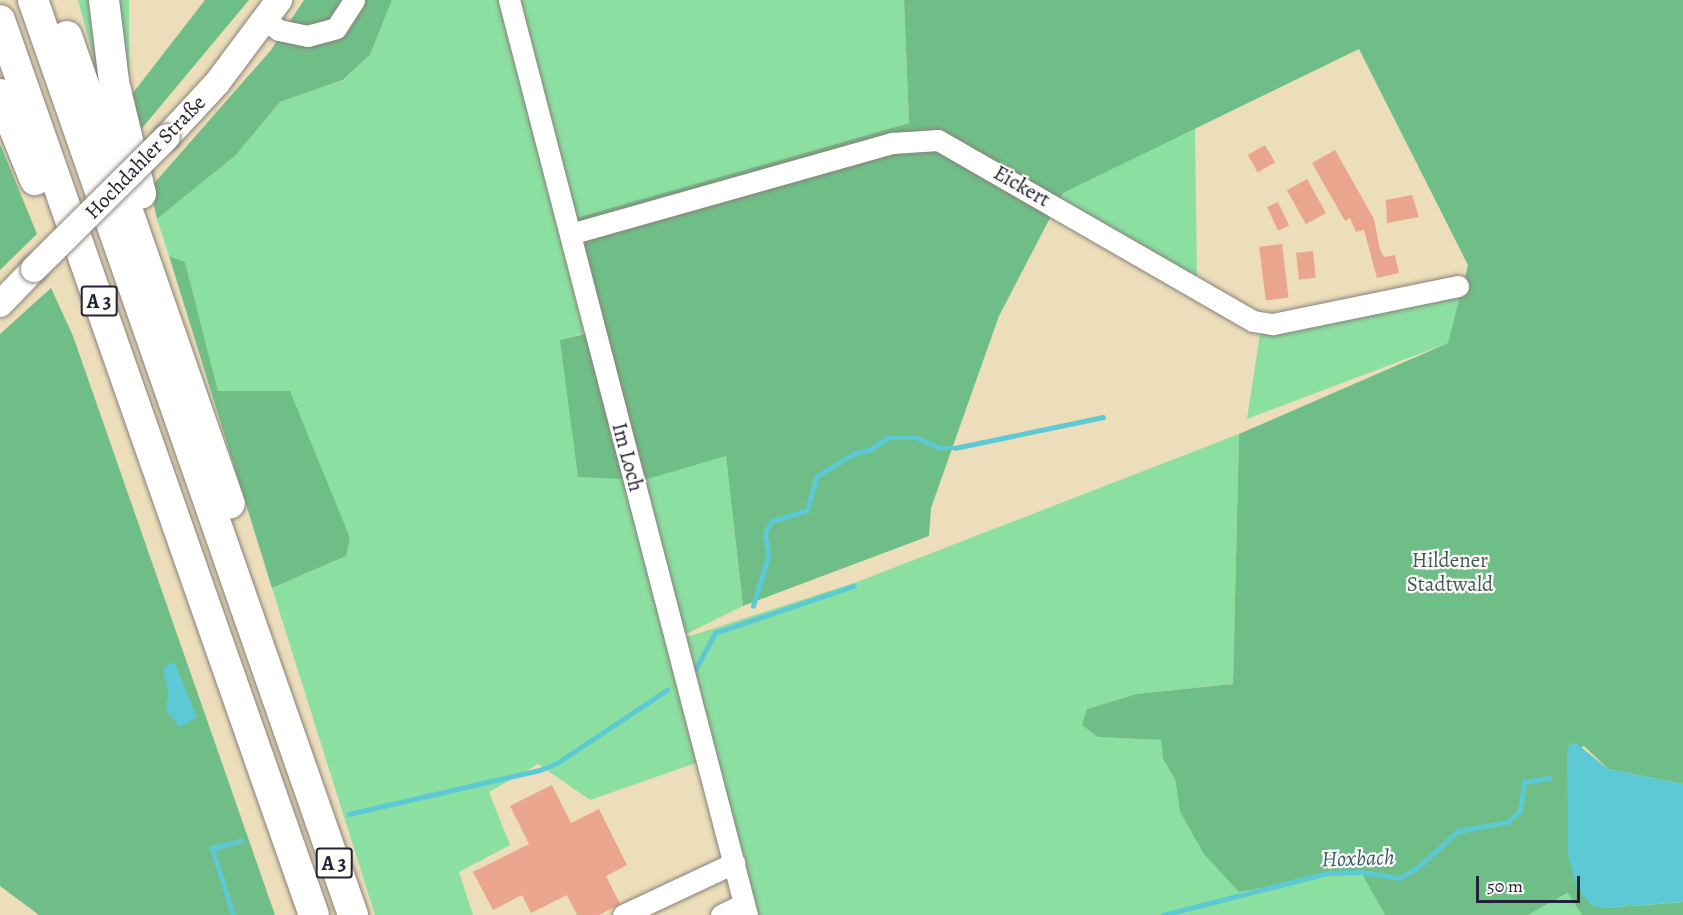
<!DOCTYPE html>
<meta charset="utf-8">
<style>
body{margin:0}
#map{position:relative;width:1683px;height:915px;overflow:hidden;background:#ecdeba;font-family:Alegreya,serif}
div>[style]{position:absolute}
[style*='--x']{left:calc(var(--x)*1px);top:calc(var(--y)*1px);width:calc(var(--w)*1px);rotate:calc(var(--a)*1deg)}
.green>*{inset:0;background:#8bdfa1}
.forest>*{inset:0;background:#70be87}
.water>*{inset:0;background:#5dc9d4}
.stream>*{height:4.5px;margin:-2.25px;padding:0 2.25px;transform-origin:2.25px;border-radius:2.25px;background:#5dc9d4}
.building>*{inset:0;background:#e9a58d;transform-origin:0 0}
.roads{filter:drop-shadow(0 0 2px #87807a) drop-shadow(0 0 2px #87807a)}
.minor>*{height:21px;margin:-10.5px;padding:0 10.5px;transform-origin:10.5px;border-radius:10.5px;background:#fff}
.major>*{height:26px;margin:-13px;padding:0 13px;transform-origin:13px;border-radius:13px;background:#fff}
.highway>*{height:30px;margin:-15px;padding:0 15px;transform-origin:15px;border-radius:15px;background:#fff}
.bridges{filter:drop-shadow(0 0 2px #87807a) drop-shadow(0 0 2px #87807a)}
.major-bridge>*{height:26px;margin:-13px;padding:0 13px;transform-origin:13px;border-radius:13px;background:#fff}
span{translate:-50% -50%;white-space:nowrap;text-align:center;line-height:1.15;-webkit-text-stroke:4.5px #fdfcf7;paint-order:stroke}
.shield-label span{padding:2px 4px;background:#fdfcf7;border:2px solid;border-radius:4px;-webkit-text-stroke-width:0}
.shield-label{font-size:20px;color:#22223b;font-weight:700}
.street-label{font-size:21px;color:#22223b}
.park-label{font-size:21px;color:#425b5a}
.water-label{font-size:22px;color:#375c71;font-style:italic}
.scale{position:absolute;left:1476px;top:876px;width:104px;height:27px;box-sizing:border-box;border:3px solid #22223b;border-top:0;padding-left:8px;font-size:18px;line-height:21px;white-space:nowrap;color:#22223b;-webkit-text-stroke:4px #fdfcf7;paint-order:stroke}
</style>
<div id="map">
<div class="green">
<i style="clip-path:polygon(78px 0,96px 0,114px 133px)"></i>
<i style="clip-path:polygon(115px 0,129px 0,129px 98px)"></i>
<i style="clip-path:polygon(392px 0,499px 0,584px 333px,560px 340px,644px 480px,726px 455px,743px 606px,666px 644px,696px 763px,590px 800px,538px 764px,489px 792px,510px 845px,459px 872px,473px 915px,375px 915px,272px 588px,346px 556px,218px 391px,185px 262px,169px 256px,157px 219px,236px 155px,280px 102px,344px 80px,370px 55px)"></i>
<i style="clip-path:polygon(521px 0,904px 0,909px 123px,572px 219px)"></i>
<i style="clip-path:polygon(1195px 128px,1197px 279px,1059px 201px,1063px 193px)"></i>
<i style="clip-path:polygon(1461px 294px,1448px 343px,1247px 419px,1260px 334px)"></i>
<i style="clip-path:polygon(1239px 434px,1233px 684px,1136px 694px,1087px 709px,1099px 737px,1161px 740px,1163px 759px,1175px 779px,1180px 812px,1239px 892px,1361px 870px,1385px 915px,754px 915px,687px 637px,857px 582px)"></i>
<i style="clip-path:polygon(1569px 893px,1582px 915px,1528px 915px)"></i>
</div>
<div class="forest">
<i style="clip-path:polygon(205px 0,249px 0,138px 133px,129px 98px)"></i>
<i style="clip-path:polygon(304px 0,392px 0,370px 55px,343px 80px,280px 102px,236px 155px,157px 219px,150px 188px,271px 50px)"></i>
<i style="clip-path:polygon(904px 0,1683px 0,1683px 784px,1608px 769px,1584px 746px,1567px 755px,1568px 778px,1604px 908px,1683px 902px,1683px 915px,1582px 915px,1568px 893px,1528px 915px,1385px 915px,1360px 870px,1239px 892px,1204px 854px,1180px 812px,1175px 779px,1163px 759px,1161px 740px,1098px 737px,1082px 725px,1087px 709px,1136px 694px,1233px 684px,1239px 434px,1448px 343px,1468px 265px,1359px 49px,1063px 193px,999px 316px,931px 508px,929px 536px,743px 606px,726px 456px,644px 480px,578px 477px,560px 340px,599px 330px,572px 219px,909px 123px)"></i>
<i style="clip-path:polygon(0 144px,37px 234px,0 270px)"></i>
<i style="clip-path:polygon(169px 256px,185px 262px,218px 391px,290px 391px,350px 538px,346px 556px,272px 588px)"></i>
<i style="clip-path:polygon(51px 288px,73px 336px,275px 915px,39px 915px,0 886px,0 334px)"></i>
</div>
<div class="water">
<i style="clip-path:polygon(171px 662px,175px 664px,197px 717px,180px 727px,166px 711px,168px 692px,163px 669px)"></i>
<i style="clip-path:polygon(1576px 743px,1608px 769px,1683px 784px,1683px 902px,1604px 908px,1592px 906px,1577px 888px,1568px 854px,1567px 755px,1569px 745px)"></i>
</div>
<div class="stream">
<i style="--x:753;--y:606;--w:51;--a:-73"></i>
<i style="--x:768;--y:557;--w:25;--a:-97"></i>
<i style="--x:765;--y:532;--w:13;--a:-58"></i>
<i style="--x:772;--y:521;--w:37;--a:-17"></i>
<i style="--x:807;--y:510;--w:35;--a:-74"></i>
<i style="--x:817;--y:476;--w:42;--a:-31.4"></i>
<i style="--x:853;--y:454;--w:19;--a:-16"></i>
<i style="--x:871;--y:449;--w:20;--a:-33"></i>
<i style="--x:888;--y:438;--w:30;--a:0"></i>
<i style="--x:918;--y:438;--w:24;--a:24"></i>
<i style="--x:940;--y:448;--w:15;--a:0"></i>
<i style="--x:955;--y:448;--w:151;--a:-11.8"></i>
<i style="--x:695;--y:670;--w:42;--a:-61.6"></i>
<i style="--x:715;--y:633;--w:146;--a:-18.8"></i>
<i style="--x:349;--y:814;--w:196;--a:-13"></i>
<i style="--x:540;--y:770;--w:18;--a:-22"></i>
<i style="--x:557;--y:763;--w:132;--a:-33.6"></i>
<i style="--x:233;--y:915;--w:70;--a:-107.4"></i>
<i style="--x:212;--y:848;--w:30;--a:-14"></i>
<i style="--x:1163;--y:915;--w:170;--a:-14.3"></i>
<i style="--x:1328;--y:873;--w:34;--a:-2"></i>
<i style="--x:1362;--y:872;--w:37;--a:9"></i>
<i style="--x:1399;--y:878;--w:19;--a:-28"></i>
<i style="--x:1416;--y:869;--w:57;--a:-42.1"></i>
<i style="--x:1458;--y:831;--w:51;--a:-10.2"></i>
<i style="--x:1508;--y:822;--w:16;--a:-43"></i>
<i style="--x:1520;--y:811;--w:29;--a:-82"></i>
<i style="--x:1524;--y:782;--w:25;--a:-9"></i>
</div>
<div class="building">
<i style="left:1265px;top:145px;width:20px;height:20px;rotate:60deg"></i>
<i style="clip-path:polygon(1335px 150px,1374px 219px,1380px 250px,1384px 257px,1395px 255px,1399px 273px,1377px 278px,1364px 230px,1356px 232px,1350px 218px,1345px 221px,1312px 163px)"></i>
<i style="left:1307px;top:179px;width:39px;height:23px;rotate:61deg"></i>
<i style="clip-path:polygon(1412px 195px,1419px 217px,1387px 223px,1386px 200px)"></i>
<i style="left:1278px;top:202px;width:26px;height:12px;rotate:65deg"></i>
<i style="left:1282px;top:244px;width:54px;height:23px;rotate:83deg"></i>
<i style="left:1313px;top:251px;width:27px;height:17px;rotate:84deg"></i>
<i style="clip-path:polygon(552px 785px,571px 823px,599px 809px,627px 865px,606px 876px,620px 904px,599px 915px,577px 915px,567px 895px,531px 913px,522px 895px,493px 910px,473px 872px,529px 844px,510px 806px)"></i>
</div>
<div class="roads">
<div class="minor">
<i style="--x:509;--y:0;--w:945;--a:75.42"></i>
<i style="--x:265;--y:20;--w:17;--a:36"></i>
<i style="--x:279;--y:30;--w:29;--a:12"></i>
<i style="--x:307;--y:36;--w:30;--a:-15"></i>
<i style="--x:336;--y:28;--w:33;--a:-57"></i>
<i style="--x:570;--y:234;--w:335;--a:-15.8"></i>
<i style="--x:892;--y:143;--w:46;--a:-3.7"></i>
<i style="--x:938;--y:140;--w:363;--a:29.9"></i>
<i style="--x:1253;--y:321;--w:20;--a:9"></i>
<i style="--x:1273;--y:324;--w:189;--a:-11.6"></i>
<i style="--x:623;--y:915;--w:123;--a:-25.1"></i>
<i style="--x:721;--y:915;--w:25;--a:-26"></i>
</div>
<div class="major">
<i style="--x:167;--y:137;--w:74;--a:-47.2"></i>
<i style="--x:217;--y:83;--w:104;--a:-53.2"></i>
<i style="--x:0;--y:304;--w:49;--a:-45.8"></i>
</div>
<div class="highway">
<i style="--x:33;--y:0;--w:969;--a:70.72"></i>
<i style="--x:104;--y:0;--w:83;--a:83"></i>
<i style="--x:114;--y:82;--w:115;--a:76.4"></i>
<i style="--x:0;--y:20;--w:948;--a:70.67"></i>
<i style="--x:67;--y:36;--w:495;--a:70.8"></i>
<i style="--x:0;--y:94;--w:93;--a:67.9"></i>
</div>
</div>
<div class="bridges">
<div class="major-bridge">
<i style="--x:34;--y:269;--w:187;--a:-44.8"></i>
</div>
</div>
<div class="shield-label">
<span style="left:99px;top:301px">A 3</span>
<span style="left:334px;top:863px">A 3</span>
</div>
<div class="street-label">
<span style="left:145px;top:157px;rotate:-46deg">Hochdahler Straße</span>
<span style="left:1022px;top:186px;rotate:30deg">Eickert</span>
<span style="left:628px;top:457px;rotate:75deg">Im Loch</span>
</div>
<div class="park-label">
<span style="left:1450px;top:572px">Hildener<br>Stadtwald</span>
</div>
<div class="water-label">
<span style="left:1358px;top:859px;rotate:-2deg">Hoxbach</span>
</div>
<div class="scale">50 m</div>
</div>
